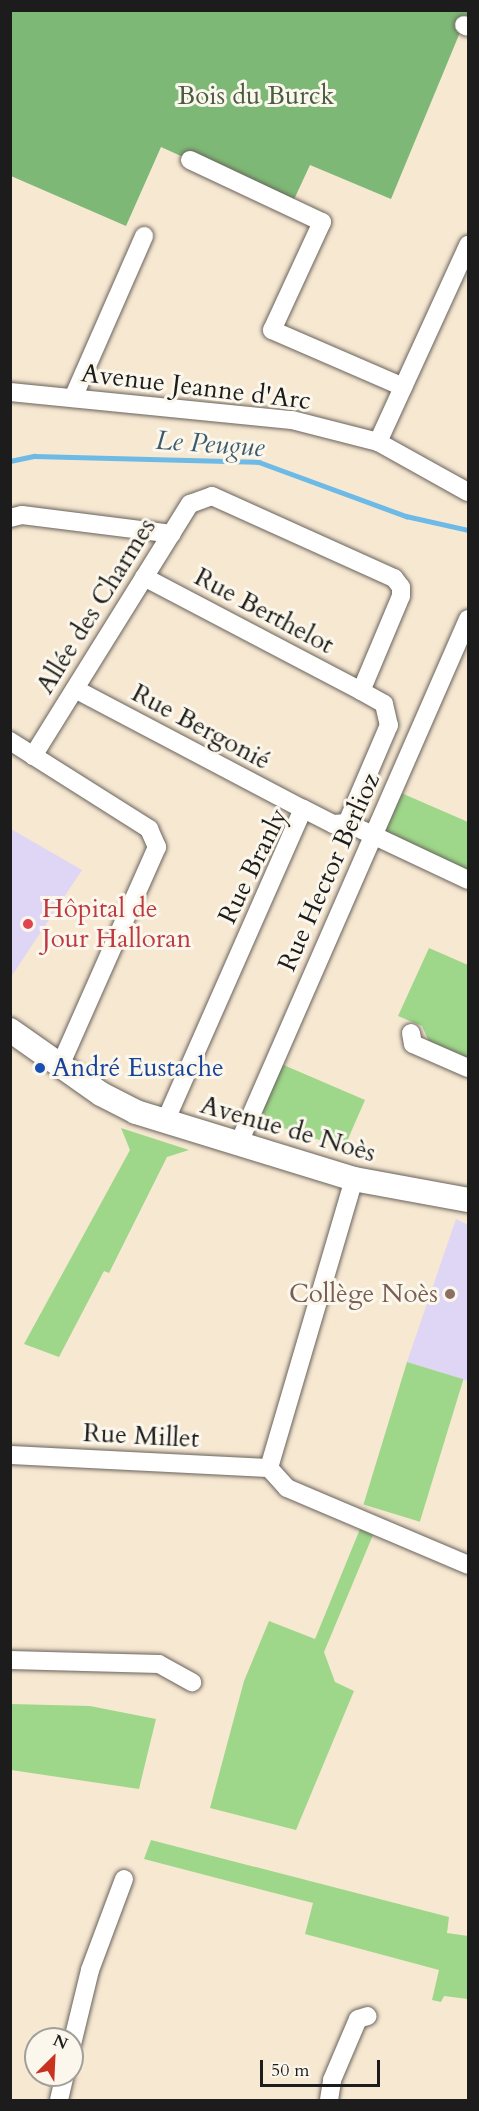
<!DOCTYPE html>
<meta charset="utf-8">
<style>
body{margin:0}
#map{position:relative;width:479px;height:2111px;overflow:hidden;background:#f7e8d2;font-family:Cardo,serif}
div>[style]{position:absolute}
[style*='--x']{left:calc(var(--x)*1px);top:calc(var(--y)*1px);width:calc(var(--w)*1px);rotate:calc(var(--a)*1deg)}
.built>*{inset:0;background:#dfd5f5}
.green>*{inset:0;background:#9ed78a;transform-origin:0 0}
.forest>*{inset:0;background:#7eb876}
.stream>*{height:4.5px;margin:-2.25px;padding:0 2.25px;transform-origin:2.25px;border-radius:2.25px;background:#6dbae7}
.roads{filter:drop-shadow(0 0 2px #69635c) drop-shadow(0 0 2px #69635c)}
.street>*{height:18px;margin:-9px;padding:0 9px;transform-origin:9px;border-radius:9px;background:#fff}
.secondary>*{height:24px;margin:-12px;padding:0 12px;transform-origin:12px;border-radius:12px;background:#fff}
.dots>*{width:16px;height:16px;translate:-50% -50%;box-sizing:border-box;border:3px solid #fbf7ec;border-radius:50%}
span{translate:-50% -50%;white-space:nowrap;text-align:center;line-height:1.15;-webkit-text-stroke:6px #fbf7ec;paint-order:stroke}
.park-label{font-size:26px;color:#4a5d42}
.street-label{font-size:26px;color:#1c1c1c}
.health-label{font-size:26px;color:#be3a42}
.left{translate:0 -50%;text-align:left}
.transit-label{font-size:26px;color:#164399}
.education-label{font-size:26px;color:#785e54}
.right{translate:-100% -50%;text-align:right}
.water-label{font-size:27px;color:#3c5b6d;font-style:italic}
.frame{position:absolute;inset:0;border:12px solid #1c1c1c;pointer-events:none}
.north{position:absolute;left:24px;top:2027px;width:60px;height:60px;box-sizing:border-box;background:#fbf7ec;border:2px solid #a29f99;border-radius:50%;rotate:24deg;font-size:16px;font-weight:700;line-height:24px;text-align:center;color:#1c1c1c}
.north::after{content:'';display:block;margin:auto;width:21px;height:27px;background:#c8321e;clip-path:polygon(50% 0,100% 100%,50% 72%,0 100%)}
.scale{position:absolute;left:260px;top:2060px;width:120px;height:27px;box-sizing:border-box;border:3px solid #1c1c1c;border-top:0;padding-left:8px;font-size:18px;line-height:21px;white-space:nowrap;color:#1c1c1c;-webkit-text-stroke:4px #fbf7ec;paint-order:stroke}
</style>
<div id="map">
<div class="built">
<i style="clip-path:polygon(11px 829px,82px 870px,11px 977px)"></i>
<i style="clip-path:polygon(456px 1219px,468px 1225px,468px 1381px,407px 1362px)"></i>
</div>
<div class="green">
<i style="clip-path:polygon(399px 792px,468px 822px,468px 872px,386px 835px,384px 827px)"></i>
<i style="clip-path:polygon(429px 948px,468px 965px,468px 1061px,430px 1044px,422px 1026px,398px 1016px)"></i>
<i style="clip-path:polygon(279px 1063px,365px 1100px,344px 1148px,265px 1122px,258px 1108px)"></i>
<i style="clip-path:polygon(121px 1128px,189px 1150px,167px 1157px,109px 1273px,104px 1271px,59px 1357px,24px 1344px,130px 1150px)"></i>
<i style="left:407px;top:1362px;width:59px;height:149px;rotate:17deg"></i>
<i style="clip-path:polygon(360px 1529px,373px 1535px,324px 1652px,335px 1682px,354px 1691px,296px 1830px,210px 1808px,244px 1681px,269px 1621px,315px 1639px)"></i>
<i style="clip-path:polygon(11px 1704px,90px 1706px,156px 1719px,139px 1789px,11px 1770px)"></i>
<i style="clip-path:polygon(151px 1840px,449px 1917px,447px 1933px,468px 1936px,468px 1999px,444px 1996px,441px 2002px,432px 2000px,439px 1970px,305px 1934px,313px 1903px,144px 1859px)"></i>
</div>
<div class="forest">
<i style="clip-path:polygon(11px 11px,468px 11px,468px 13px,391px 199px,310px 165px,291px 206px,161px 147px,126px 226px,11px 176px)"></i>
</div>
<div class="stream">
<i style="--x:10;--y:461;--w:25;--a:-12"></i>
<i style="--x:34;--y:456;--w:225;--a:1.5"></i>
<i style="--x:259;--y:462;--w:157;--a:20.2"></i>
<i style="--x:406;--y:516;--w:64;--a:12.7"></i>
</div>
<div class="roads">
<div class="street">
<i style="--x:464;--y:25;--w:4;--a:27"></i>
<i style="--x:190;--y:160;--w:146;--a:25.2"></i>
<i style="--x:322;--y:222;--w:119;--a:114.8"></i>
<i style="--x:272;--y:330;--w:143;--a:23.5"></i>
<i style="--x:10;--y:392;--w:283;--a:5.7"></i>
<i style="--x:292;--y:420;--w:89;--a:14.3"></i>
<i style="--x:378;--y:442;--w:103;--a:29.1"></i>
<i style="--x:73;--y:398;--w:177;--a:-66.3"></i>
<i style="--x:378;--y:442;--w:217;--a:-65.4"></i>
<i style="--x:10;--y:518;--w:12;--a:-14"></i>
<i style="--x:22;--y:515;--w:151;--a:7.2"></i>
<i style="--x:144;--y:577;--w:245;--a:27.7"></i>
<i style="--x:75;--y:689;--w:258;--a:27.8"></i>
<i style="--x:10;--y:741;--w:165;--a:32.3"></i>
<i style="--x:149;--y:829;--w:20;--a:66"></i>
<i style="--x:157;--y:847;--w:240;--a:113.9"></i>
<i style="--x:33;--y:756;--w:297;--a:-58.1"></i>
<i style="--x:190;--y:504;--w:23;--a:-20"></i>
<i style="--x:212;--y:496;--w:200;--a:24.3"></i>
<i style="--x:394;--y:578;--w:11;--a:52"></i>
<i style="--x:401;--y:587;--w:9;--a:90"></i>
<i style="--x:401;--y:596;--w:103;--a:112.8"></i>
<i style="--x:361;--y:691;--w:26;--a:29"></i>
<i style="--x:384;--y:704;--w:22;--a:77"></i>
<i style="--x:389;--y:725;--w:107;--a:113.2"></i>
<i style="--x:347;--y:823;--w:14;--a:176"></i>
<i style="--x:333;--y:824;--w:34;--a:-153"></i>
<i style="--x:303;--y:809;--w:342;--a:113.8"></i>
<i style="--x:347;--y:823;--w:134;--a:25.2"></i>
<i style="--x:411;--y:1033;--w:11;--a:80"></i>
<i style="--x:413;--y:1044;--w:60;--a:23.6"></i>
<i style="--x:238;--y:1145;--w:574;--a:-66.38"></i>
<i style="--x:354;--y:1179;--w:301;--a:106.4"></i>
<i style="--x:269;--y:1468;--w:27;--a:48"></i>
<i style="--x:287;--y:1488;--w:197;--a:23"></i>
<i style="--x:10;--y:1455;--w:259;--a:2.9"></i>
<i style="--x:10;--y:1660;--w:149;--a:1.5"></i>
<i style="--x:159;--y:1664;--w:38;--a:29"></i>
<i style="--x:72;--y:2044;--w:76;--a:-76.3"></i>
<i style="--x:90;--y:1970;--w:97;--a:-69.5"></i>
<i style="--x:59;--y:2100;--w:26;--a:-77"></i>
<i style="--x:329;--y:2100;--w:20;--a:-81"></i>
<i style="--x:332;--y:2080;--w:66;--a:-66.9"></i>
<i style="--x:358;--y:2019;--w:10;--a:-17"></i>
</div>
<div class="secondary">
<i style="--x:10;--y:1030;--w:111;--a:35.1"></i>
<i style="--x:101;--y:1094;--w:39;--a:27"></i>
<i style="--x:136;--y:1112;--w:228;--a:17.1"></i>
<i style="--x:354;--y:1179;--w:116;--a:10.4"></i>
</div>
</div>
<div class="dots">
<i style="left:28px;top:924px;background:#e0444e"></i>
<i style="left:40px;top:1068px;background:#1a4fb4"></i>
<i style="left:450px;top:1294px;background:#8d6e63"></i>
</div>
<div class="park-label">
<span style="left:256px;top:96px">Bois du Burck</span>
</div>
<div class="street-label">
<span style="left:196px;top:387px;rotate:7deg">Avenue Jeanne d'Arc</span>
<span style="left:96px;top:606px;rotate:-58deg">Allée des Charmes</span>
<span style="left:264px;top:611px;rotate:28deg">Rue Berthelot</span>
<span style="left:201px;top:727px;rotate:28deg">Rue Bergonié</span>
<span style="left:253px;top:866px;rotate:-64deg">Rue Branly</span>
<span style="left:329px;top:872px;rotate:-66deg">Rue Hector Berlioz</span>
<span style="left:288px;top:1129px;rotate:16deg">Avenue de Noès</span>
<span style="left:141px;top:1436px;rotate:3deg">Rue Millet</span>
</div>
<div class="health-label">
<span class="left" style="left:42px;top:924px">Hôpital de<br>Jour Halloran</span>
</div>
<div class="transit-label">
<span class="left" style="left:52px;top:1068px">André Eustache</span>
</div>
<div class="education-label">
<span class="right" style="left:438px;top:1294px">Collège Noès</span>
</div>
<div class="water-label">
<span style="left:210px;top:444px;rotate:4deg">Le Peugue</span>
</div>
<div class="frame"></div>
<div class="north">N</div>
<div class="scale">50 m</div>
</div>
